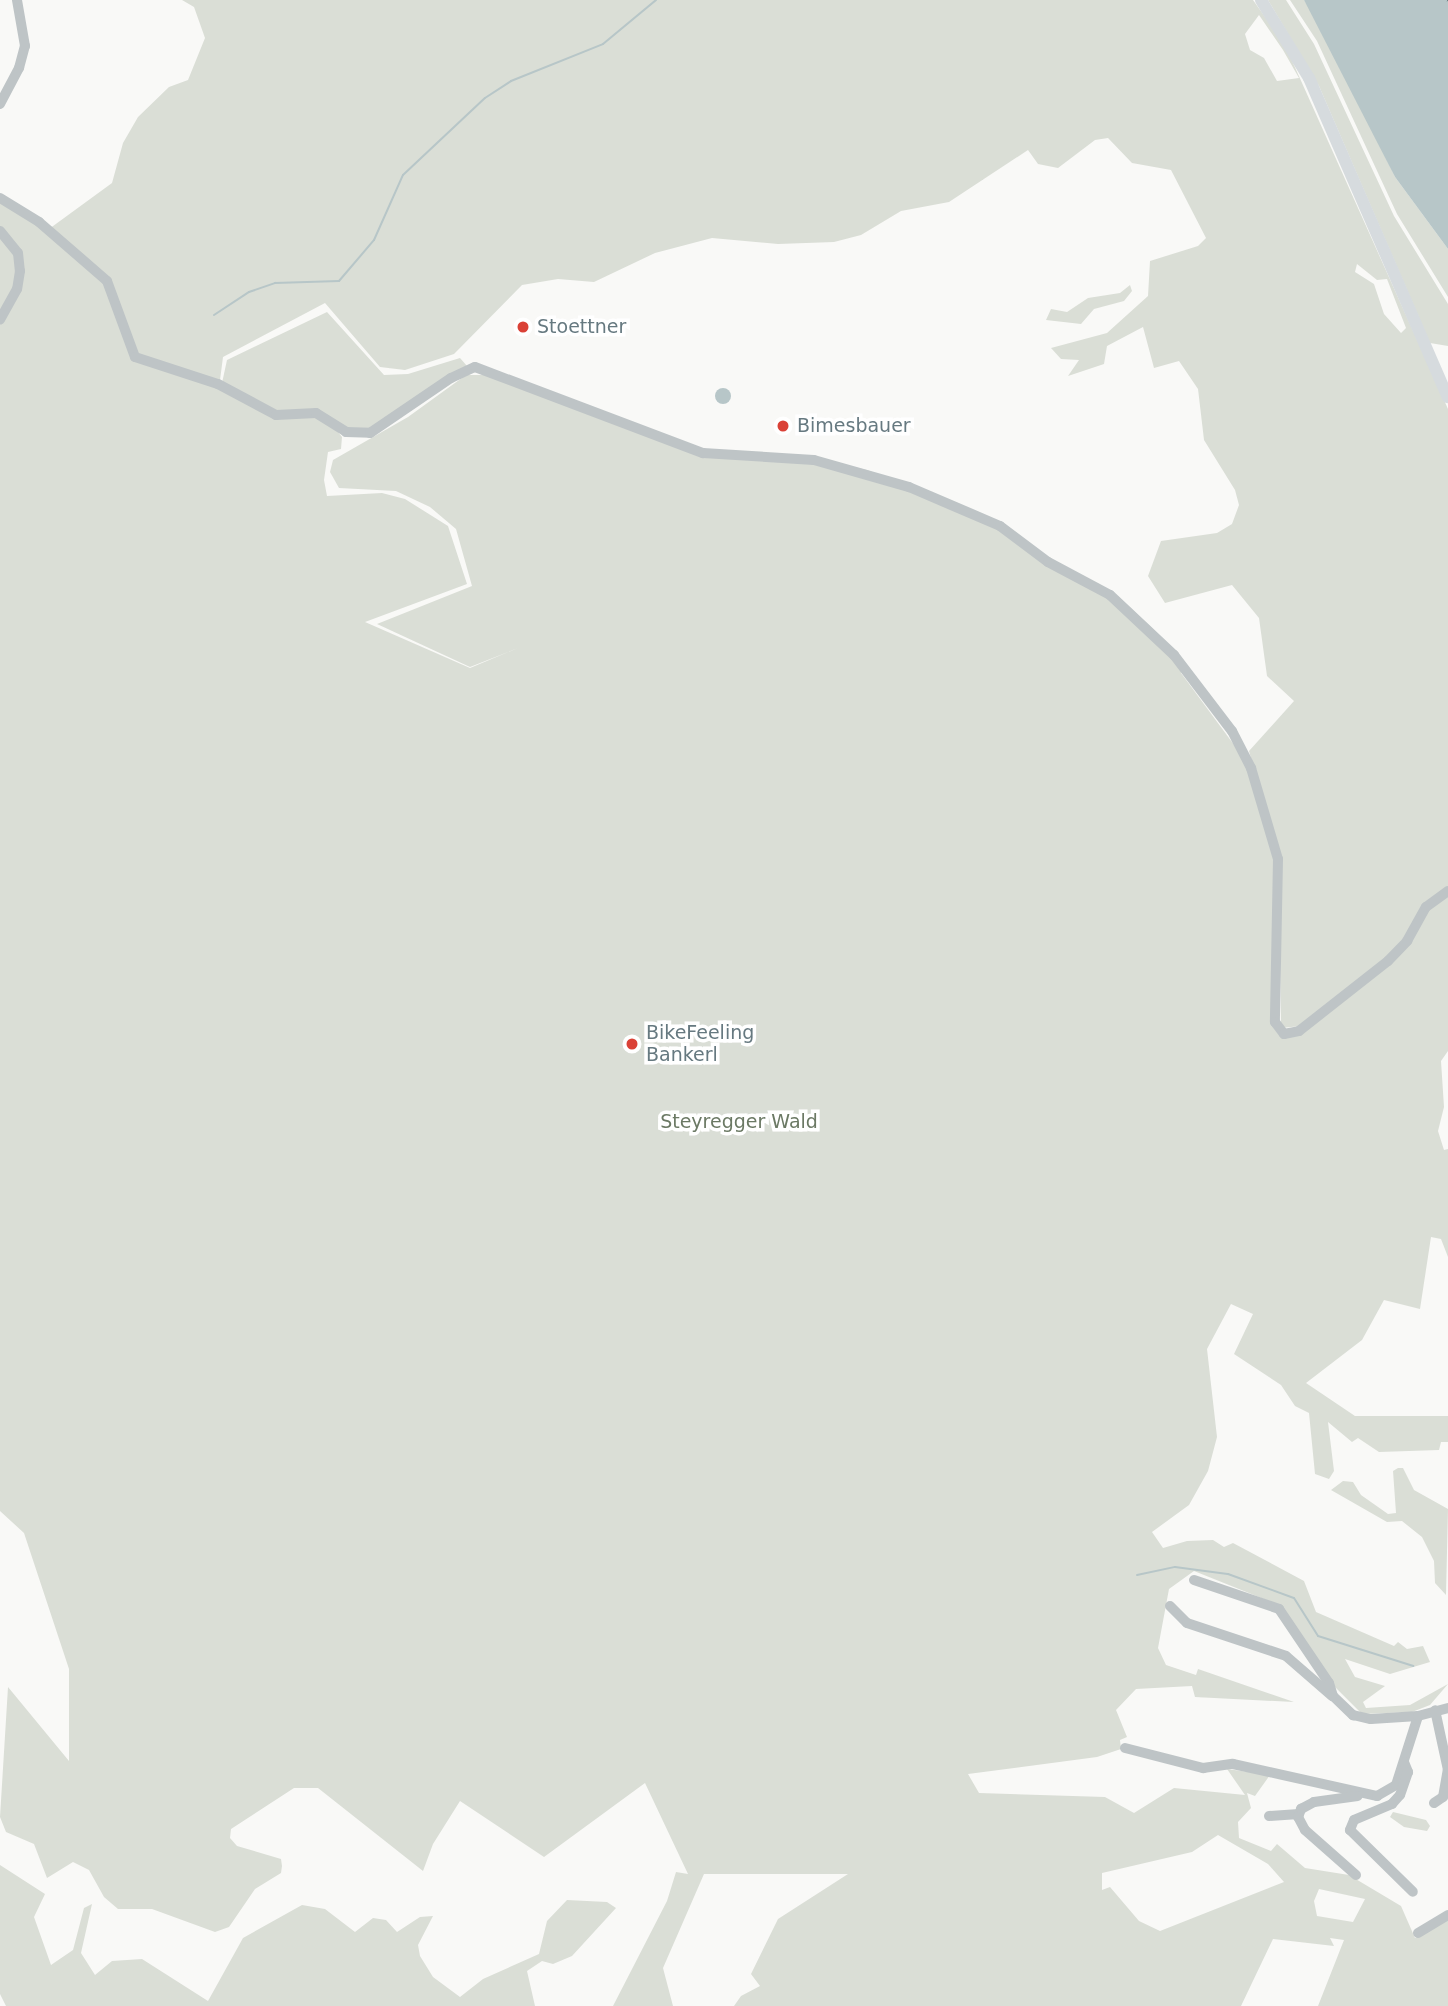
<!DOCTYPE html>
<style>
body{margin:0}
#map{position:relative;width:1448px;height:2006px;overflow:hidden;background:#f9f9f7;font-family:"DejaVu Sans",sans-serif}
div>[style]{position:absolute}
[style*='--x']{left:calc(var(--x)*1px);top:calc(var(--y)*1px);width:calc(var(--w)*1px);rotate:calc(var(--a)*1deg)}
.green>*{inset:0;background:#daded6}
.water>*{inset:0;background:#b7c6c8}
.round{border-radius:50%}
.stream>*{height:2px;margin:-1px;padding:0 1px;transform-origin:1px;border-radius:1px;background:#b7c6c8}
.ferry>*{height:2px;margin-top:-1px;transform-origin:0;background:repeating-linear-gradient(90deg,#60777a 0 9px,transparent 0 16px)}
.minor>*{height:10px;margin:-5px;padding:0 5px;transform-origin:5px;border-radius:5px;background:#bec4c6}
.major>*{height:12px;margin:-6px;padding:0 6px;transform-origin:6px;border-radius:6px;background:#d6dbde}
.dots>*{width:19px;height:19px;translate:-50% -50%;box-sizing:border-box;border:4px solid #fff;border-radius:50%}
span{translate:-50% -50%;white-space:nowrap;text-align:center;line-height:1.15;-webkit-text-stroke:7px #fff;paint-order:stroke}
.poi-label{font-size:19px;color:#667980}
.left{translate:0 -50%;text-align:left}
.park-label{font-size:19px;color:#6b7964}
</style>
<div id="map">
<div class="green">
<i style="clip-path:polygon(evenodd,182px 0,1253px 0,1285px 45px,1448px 409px,1448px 1051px,1441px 1061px,1444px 1107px,1438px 1131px,1444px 1150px,1448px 1149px,1448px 1257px,1441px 1239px,1431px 1237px,1420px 1309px,1384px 1300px,1362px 1340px,1306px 1383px,1355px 1416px,1448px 1416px,1448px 1442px,1441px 1442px,1439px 1450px,1379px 1452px,1358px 1438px,1352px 1442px,1328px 1422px,1334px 1471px,1329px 1479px,1315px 1474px,1309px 1413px,1295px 1406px,1281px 1385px,1234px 1354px,1253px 1314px,1231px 1304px,1207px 1349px,1217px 1437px,1208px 1471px,1189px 1505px,1152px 1532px,1163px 1548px,1187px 1541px,1213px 1540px,1224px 1547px,1233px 1543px,1304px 1581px,1316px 1612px,1394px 1646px,1398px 1642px,1407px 1649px,1423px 1646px,1430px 1662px,1390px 1674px,1345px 1659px,1355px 1677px,1385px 1686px,1363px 1702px,1366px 1708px,1410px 1705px,1448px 1684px,1430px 1705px,1412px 1712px,1362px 1714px,1332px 1684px,1279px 1605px,1194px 1571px,1169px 1589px,1158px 1648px,1166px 1665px,1196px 1675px,1198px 1669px,1294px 1702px,1195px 1697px,1192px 1686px,1136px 1689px,1116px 1710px,1127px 1737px,1120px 1740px,1121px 1749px,1097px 1757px,968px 1774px,979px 1793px,1105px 1797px,1134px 1813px,1174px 1788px,1245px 1795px,1227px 1769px,1270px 1775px,1255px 1796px,1247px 1793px,1251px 1808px,1238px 1822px,1239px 1838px,1271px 1851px,1277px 1844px,1305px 1868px,1349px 1875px,1401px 1906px,1415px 1938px,1448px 1918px,1448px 2006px,1318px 2006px,1344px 1940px,1330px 1938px,1334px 1946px,1273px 1939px,1241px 2006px,734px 2006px,741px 1996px,760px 1986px,751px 1974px,778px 1919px,848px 1874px,704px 1874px,663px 1968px,673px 2006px,613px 2006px,667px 1901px,676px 1872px,688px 1874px,645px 1783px,544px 1857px,460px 1801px,433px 1844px,423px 1871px,318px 1788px,294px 1788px,231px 1829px,230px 1838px,237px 1846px,281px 1859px,282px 1866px,281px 1873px,255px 1889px,229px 1927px,215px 1932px,152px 1909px,118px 1909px,104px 1897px,89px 1870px,73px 1862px,47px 1878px,34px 1844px,6px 1832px,0 1817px,8px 1687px,69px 1761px,69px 1669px,24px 1533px,0 1511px,0 201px,57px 238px,49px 229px,112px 183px,123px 143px,138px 117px,169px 87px,188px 80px,205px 38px,194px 7px,182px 0,1259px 15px,1283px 50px,1299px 78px,1277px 81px,1264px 58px,1250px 50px,1245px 34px,1259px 15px,182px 0,1108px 138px,1132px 163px,1171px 170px,1206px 238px,1198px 246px,1150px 261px,1148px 296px,1107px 333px,1051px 348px,1061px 359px,1079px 360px,1068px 376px,1104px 364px,1107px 346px,1143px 327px,1154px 368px,1179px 361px,1198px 389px,1204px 440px,1235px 490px,1239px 505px,1232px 524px,1217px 533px,1161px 541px,1148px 576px,1165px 603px,1232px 585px,1259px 618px,1267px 676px,1294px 701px,1249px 751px,1279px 855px,1281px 1028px,1301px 1026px,1390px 956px,1409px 931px,1415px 932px,1395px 960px,1302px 1034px,1281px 1037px,1274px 1028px,1273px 838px,1243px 757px,1181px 673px,1184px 664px,1152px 628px,1119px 597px,1070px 572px,1006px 527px,947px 499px,867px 470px,804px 456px,705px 451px,484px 375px,466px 375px,408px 417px,333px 460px,330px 472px,339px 488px,396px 491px,430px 507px,456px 529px,472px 586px,377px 624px,470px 667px,518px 648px,470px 668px,365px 622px,467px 584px,448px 526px,405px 499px,382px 493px,327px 496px,324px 480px,328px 452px,341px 449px,342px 437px,333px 426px,318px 416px,277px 418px,219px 388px,223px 357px,325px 303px,380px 367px,405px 370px,454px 354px,522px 285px,558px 279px,594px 282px,655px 253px,712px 238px,778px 244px,834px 242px,861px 235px,901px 211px,949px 202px,1028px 150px,1038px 164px,1058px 168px,1095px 140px,1108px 138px,182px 0,1357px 264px,1377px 280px,1387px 279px,1406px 328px,1401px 333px,1384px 314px,1374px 284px,1355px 272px,1357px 264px,182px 0,1218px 1835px,1268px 1864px,1284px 1882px,1160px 1931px,1139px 1921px,1110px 1887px,1102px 1890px,1102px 1873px,1192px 1852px,1218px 1835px,182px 0,1319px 1889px,1365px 1899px,1353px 1922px,1317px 1916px,1314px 1901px,1319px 1889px)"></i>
<i style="clip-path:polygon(1268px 0,1286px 0,1314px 44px,1394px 216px,1448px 304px,1448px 346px,1430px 343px,1319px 86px)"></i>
<i style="clip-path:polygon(1290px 0,1304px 0,1320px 24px,1395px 177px,1448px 249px,1448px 297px,1397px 214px,1317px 41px)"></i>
<i style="clip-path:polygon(1130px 285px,1132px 291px,1124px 301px,1094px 309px,1081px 324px,1046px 320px,1051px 309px,1067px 312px,1088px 298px,1120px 293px)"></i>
<i style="clip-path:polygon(327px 312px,384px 375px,408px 374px,460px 358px,467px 366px,409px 408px,358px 434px,323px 413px,275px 413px,222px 383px,227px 360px)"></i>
<i style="clip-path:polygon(1398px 1468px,1403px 1468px,1414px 1490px,1448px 1509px,1446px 1595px,1435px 1583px,1434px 1561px,1422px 1537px,1402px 1521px,1387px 1522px,1331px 1490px,1343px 1481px,1353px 1482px,1361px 1495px,1388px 1514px,1396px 1513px,1393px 1471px)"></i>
<i style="clip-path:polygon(1393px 1812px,1426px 1820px,1430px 1826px,1427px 1831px,1404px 1827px,1390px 1817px)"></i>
<i style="clip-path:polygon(0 1865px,45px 1894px,34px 1917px,51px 1965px,73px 1950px,84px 1908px,92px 1904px,81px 1953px,95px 1975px,112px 1961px,142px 1959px,208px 2001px,243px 1938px,302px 1905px,325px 1909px,355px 1932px,373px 1918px,386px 1920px,397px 1932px,420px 1917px,433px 1916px,418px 1945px,420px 1956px,433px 1977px,460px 1997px,483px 1979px,539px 1954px,547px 1921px,567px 1900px,607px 1902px,616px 1908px,572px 1956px,553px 1964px,542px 1961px,527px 1971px,535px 2006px,6px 2006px,0 1994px)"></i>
</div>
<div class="water">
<i style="clip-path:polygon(1304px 0,1448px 0,1448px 249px,1395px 177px)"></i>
<i class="round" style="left:715px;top:388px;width:16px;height:16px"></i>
</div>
<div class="stream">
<i style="--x:214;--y:315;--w:42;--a:-33.3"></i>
<i style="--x:249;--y:292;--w:28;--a:-19"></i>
<i style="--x:275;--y:283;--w:64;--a:-1.8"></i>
<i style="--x:339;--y:281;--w:54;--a:-49.5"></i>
<i style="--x:374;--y:240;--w:71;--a:-66"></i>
<i style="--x:403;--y:175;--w:112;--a:-43.2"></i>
<i style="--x:485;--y:98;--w:31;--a:-33"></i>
<i style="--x:511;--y:81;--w:99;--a:-21.9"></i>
<i style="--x:603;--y:44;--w:69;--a:-39.7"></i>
<i style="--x:1137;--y:1575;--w:39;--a:-12"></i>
<i style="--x:1175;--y:1567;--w:53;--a:7.5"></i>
<i style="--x:1228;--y:1574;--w:70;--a:20"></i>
<i style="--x:1294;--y:1598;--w:45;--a:57.7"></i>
<i style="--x:1318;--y:1636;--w:100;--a:17.5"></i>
</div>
<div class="ferry">
<i style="--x:1447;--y:0;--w:1;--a:45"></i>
</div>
<div class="minor">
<i style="--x:0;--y:104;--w:41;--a:-62.2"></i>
<i style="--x:19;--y:68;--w:23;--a:-75"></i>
<i style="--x:25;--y:46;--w:47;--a:-99.9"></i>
<i style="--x:0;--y:198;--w:46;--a:31.6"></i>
<i style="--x:39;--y:222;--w:90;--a:40.9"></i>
<i style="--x:107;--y:281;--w:81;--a:69.8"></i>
<i style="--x:135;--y:357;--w:87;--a:18"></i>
<i style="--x:218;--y:384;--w:66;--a:28.1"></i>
<i style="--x:276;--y:415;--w:40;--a:-2.9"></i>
<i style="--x:316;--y:413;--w:36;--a:32"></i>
<i style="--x:346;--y:432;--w:24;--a:2"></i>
<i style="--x:370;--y:433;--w:98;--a:-34.2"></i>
<i style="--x:451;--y:378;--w:26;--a:-25"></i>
<i style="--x:475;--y:367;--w:244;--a:20.7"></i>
<i style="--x:703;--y:453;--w:111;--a:3.6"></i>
<i style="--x:814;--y:460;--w:99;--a:15.9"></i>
<i style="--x:909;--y:487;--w:99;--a:23.2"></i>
<i style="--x:1000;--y:526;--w:60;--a:36.9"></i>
<i style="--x:1048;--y:562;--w:70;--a:28"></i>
<i style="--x:1110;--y:595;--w:88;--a:43.2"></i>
<i style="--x:1174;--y:655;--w:96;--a:52.7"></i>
<i style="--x:1232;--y:731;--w:42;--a:62.8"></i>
<i style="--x:1251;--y:768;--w:95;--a:73.5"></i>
<i style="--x:1278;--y:859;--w:163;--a:91.1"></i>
<i style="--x:1275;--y:1022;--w:15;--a:53"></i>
<i style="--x:1284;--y:1034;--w:15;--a:-11"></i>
<i style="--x:1299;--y:1031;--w:113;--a:-38.2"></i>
<i style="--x:1388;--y:961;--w:28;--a:-46"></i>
<i style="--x:1407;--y:941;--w:39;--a:-61"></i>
<i style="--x:1426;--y:907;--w:27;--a:-36"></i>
<i style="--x:0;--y:231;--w:28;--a:51"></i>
<i style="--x:18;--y:253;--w:18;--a:84"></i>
<i style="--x:20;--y:271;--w:18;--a:99"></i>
<i style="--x:17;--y:289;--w:35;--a:119"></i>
<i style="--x:1194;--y:1580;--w:90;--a:18.8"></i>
<i style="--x:1279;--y:1609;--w:89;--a:56"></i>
<i style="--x:1329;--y:1683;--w:14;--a:73"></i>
<i style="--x:1333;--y:1696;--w:28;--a:44"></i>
<i style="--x:1353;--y:1715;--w:18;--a:13"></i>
<i style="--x:1371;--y:1719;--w:47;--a:-3.7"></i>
<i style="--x:1170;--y:1606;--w:24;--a:45"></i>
<i style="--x:1187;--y:1623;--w:104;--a:18.4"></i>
<i style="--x:1286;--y:1656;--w:61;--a:41"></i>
<i style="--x:1125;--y:1748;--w:81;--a:14.4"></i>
<i style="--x:1203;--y:1768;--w:30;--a:-8"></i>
<i style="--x:1233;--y:1764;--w:148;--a:12.5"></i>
<i style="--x:1377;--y:1796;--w:22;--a:-30"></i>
<i style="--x:1396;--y:1785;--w:72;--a:-72.3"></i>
<i style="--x:1418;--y:1716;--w:31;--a:-15"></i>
<i style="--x:1404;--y:1762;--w:11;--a:68"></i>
<i style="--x:1408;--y:1772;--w:24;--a:109"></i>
<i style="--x:1400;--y:1795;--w:12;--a:132"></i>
<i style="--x:1392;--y:1804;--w:41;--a:157.2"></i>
<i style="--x:1354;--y:1820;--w:11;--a:112"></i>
<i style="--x:1350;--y:1830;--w:88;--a:44.5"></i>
<i style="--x:1434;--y:1803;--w:11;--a:-34"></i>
<i style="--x:1443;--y:1797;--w:27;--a:-80"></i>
<i style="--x:1448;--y:1770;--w:61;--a:-102.2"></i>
<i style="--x:1269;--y:1816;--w:30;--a:-4"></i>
<i style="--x:1356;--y:1875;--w:68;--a:-138.6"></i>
<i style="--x:1305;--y:1830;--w:15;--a:-118"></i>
<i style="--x:1298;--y:1817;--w:9;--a:-69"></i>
<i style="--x:1301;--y:1809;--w:15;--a:-28"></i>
<i style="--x:1314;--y:1802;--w:44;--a:-7.8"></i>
<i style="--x:1418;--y:1933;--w:35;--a:-31"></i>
</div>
<div class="major">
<i style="--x:1261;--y:0;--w:92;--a:58.4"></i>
<i style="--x:1309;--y:78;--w:348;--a:66.5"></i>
</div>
<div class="dots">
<i style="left:523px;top:327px;background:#da4136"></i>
<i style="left:783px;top:426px;background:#da4136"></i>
<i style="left:632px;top:1044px;background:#da4136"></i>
</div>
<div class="poi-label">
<span class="left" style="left:537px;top:327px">Stoettner</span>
<span class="left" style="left:797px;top:426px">Bimesbauer</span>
<span class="left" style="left:646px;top:1044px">BikeFeeling<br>Bankerl</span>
</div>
<div class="park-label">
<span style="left:739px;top:1122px">Steyregger Wald</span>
</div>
</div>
